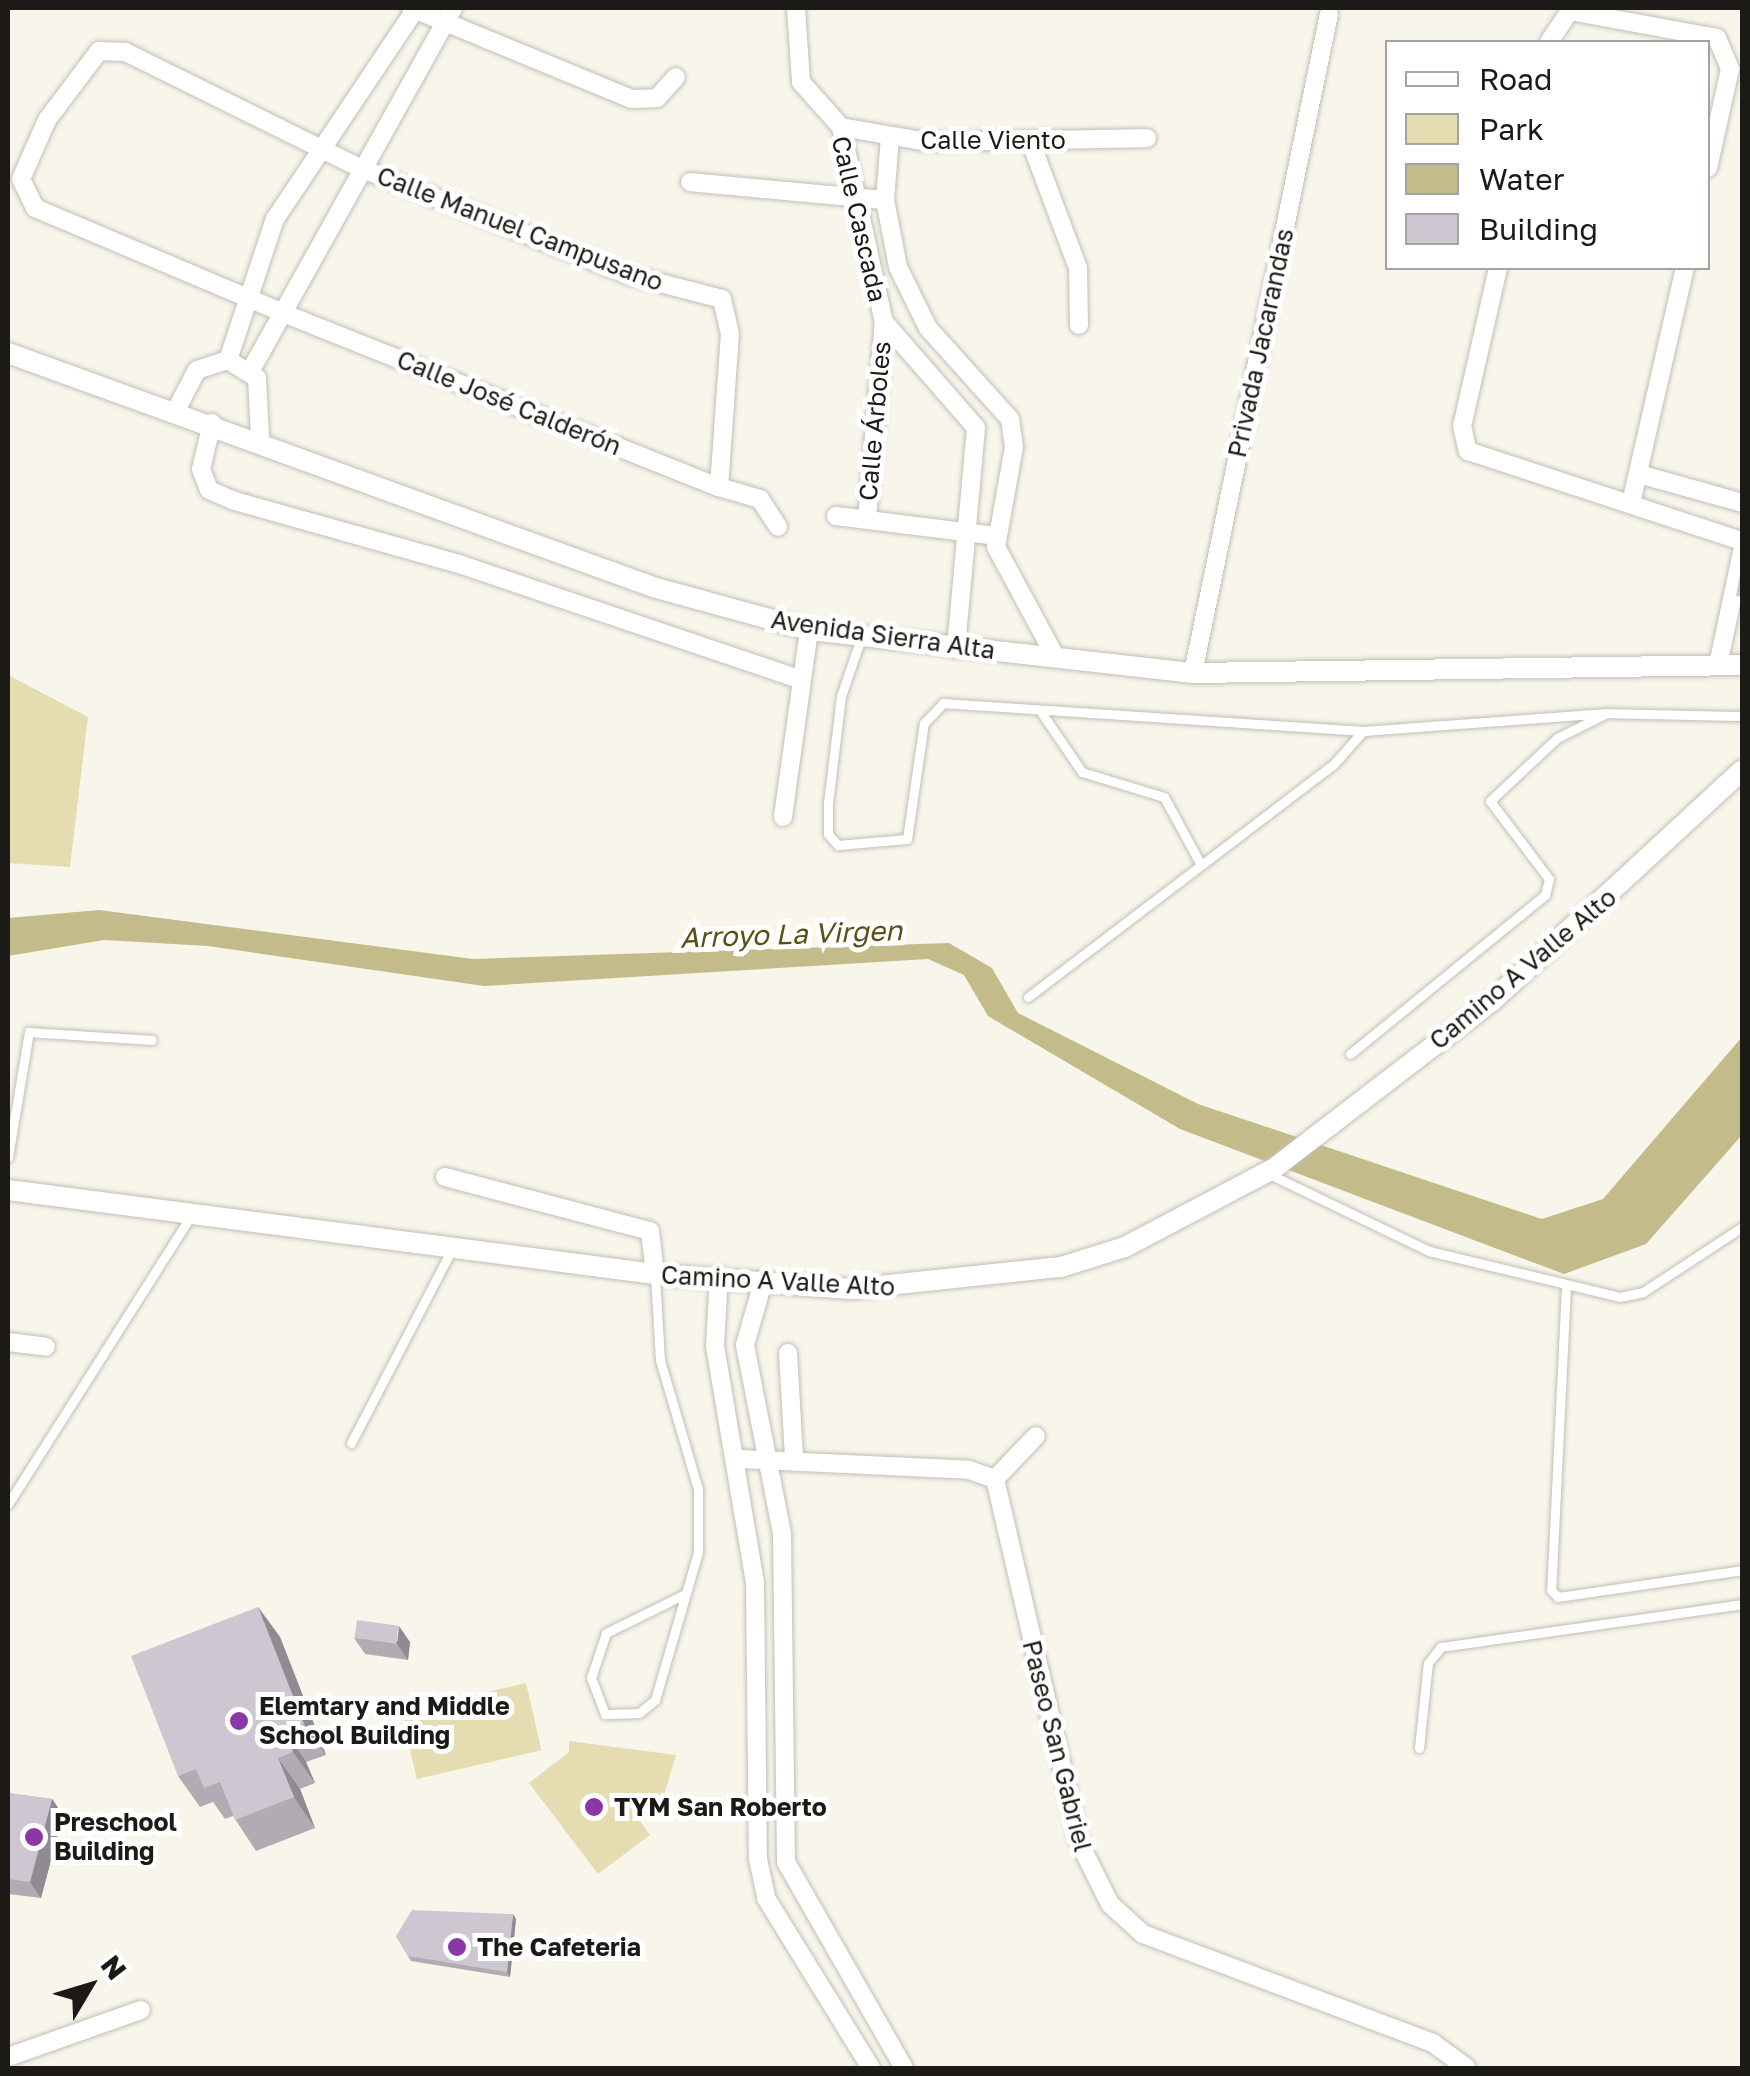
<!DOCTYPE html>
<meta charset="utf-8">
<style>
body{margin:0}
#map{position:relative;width:1750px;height:2076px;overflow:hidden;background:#f8f6eb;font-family:"Golos Text",sans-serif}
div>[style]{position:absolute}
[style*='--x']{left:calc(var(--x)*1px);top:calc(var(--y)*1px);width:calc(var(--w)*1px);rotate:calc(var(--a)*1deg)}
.green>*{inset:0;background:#e5ddb1;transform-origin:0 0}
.water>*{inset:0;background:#c4bb8a}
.roads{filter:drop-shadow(0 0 2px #c1bfb4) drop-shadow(0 0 2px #c1bfb4)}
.service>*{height:9px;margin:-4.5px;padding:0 4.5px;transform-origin:4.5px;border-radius:4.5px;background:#fff}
.minor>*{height:18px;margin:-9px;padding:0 9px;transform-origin:9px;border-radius:9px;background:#fff}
.tertiary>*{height:20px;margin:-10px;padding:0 10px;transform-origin:10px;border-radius:10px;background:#fff}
.wall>*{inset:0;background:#b1abb4}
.shaded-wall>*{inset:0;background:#908b92}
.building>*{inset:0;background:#cec7d1;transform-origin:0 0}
.dots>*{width:28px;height:28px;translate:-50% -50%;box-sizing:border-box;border:5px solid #fff;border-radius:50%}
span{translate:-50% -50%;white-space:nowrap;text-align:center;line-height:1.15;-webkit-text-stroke:10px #fff;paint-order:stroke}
.street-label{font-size:25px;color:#1b1a16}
.poi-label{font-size:25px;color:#1b1a16;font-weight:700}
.left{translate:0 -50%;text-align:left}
.water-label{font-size:28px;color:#5a5016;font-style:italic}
.frame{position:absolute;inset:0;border:10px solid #1b1a16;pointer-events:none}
.legend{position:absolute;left:1385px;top:40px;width:325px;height:230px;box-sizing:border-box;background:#fff;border:2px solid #a4a3a2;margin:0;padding:12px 18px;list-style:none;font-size:30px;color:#1b1a16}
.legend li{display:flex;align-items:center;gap:20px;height:50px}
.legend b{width:50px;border:2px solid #a4a3a2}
.north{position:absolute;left:40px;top:1936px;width:100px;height:100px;-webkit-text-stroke:8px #fff;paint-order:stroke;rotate:52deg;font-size:28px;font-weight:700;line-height:40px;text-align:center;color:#1b1a16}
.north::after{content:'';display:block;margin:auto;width:35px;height:45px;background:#1b1a16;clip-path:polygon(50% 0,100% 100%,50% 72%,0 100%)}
</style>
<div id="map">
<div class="green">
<i style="clip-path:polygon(8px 675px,88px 717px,70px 867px,8px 863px)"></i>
<i style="left:526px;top:1683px;width:69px;height:128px;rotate:77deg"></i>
<i style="clip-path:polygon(569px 1741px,676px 1755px,662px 1802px,634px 1813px,650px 1835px,598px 1874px,529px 1783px,569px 1752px)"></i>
</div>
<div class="water">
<i style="clip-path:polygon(99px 910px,473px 959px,949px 943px,992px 968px,1018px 1013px,1198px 1104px,1542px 1219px,1603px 1199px,1742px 1037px,1742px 1135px,1646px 1244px,1564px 1274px,1180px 1129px,988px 1016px,964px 975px,928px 959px,484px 986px,208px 946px,104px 940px,8px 956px,8px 918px)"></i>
</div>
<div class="roads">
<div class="service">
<i style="--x:861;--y:638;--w:61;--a:109"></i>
<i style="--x:841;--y:696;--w:108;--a:96.9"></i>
<i style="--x:828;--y:803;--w:31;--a:90"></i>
<i style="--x:828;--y:834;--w:15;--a:48"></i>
<i style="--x:838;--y:845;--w:69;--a:-5"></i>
<i style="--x:907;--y:839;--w:117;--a:-81.7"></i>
<i style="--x:924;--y:723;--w:28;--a:-46"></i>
<i style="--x:943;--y:703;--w:421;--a:3.8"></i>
<i style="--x:1041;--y:712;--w:73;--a:55.7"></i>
<i style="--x:1082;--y:772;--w:86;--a:17"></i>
<i style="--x:1164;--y:797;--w:77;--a:61.4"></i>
<i style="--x:1028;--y:997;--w:383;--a:-37.3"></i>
<i style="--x:1333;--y:765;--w:45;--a:-48.6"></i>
<i style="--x:1363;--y:731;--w:245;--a:-4.2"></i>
<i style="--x:1350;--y:1054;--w:252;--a:-39.2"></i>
<i style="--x:1545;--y:895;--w:16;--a:-76"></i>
<i style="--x:1549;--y:879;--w:98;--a:-127.1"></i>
<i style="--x:1490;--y:801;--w:92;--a:-43.2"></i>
<i style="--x:1557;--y:738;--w:56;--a:-26.6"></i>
<i style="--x:1607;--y:713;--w:135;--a:1.3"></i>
<i style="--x:8;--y:1157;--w:127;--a:-80.5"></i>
<i style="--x:29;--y:1032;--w:123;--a:3.7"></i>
<i style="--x:1269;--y:1174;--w:178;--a:25.7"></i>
<i style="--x:1429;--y:1251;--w:196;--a:13.5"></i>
<i style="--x:1620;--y:1297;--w:24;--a:-12"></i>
<i style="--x:1643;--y:1292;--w:118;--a:-33.3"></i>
<i style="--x:655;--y:1276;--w:84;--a:86.6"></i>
<i style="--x:660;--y:1360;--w:134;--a:73.6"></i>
<i style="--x:698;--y:1489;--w:63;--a:90"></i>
<i style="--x:698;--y:1552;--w:154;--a:106.2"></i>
<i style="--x:655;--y:1700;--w:21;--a:141"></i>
<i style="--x:639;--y:1713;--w:34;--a:178"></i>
<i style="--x:605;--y:1714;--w:39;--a:-111"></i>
<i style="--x:591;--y:1678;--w:47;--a:-71.6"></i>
<i style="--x:606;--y:1633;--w:88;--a:-26.3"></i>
<i style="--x:1566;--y:1287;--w:303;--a:92.8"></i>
<i style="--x:1551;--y:1590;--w:10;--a:45"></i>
<i style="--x:1558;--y:1597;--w:186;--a:-8.3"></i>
<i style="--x:351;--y:1443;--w:219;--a:-62.5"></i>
<i style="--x:8;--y:1504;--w:340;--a:-57.6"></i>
<i style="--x:1419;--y:1748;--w:85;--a:-84"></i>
<i style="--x:1428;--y:1663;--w:21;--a:-51"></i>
<i style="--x:1441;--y:1647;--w:304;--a:-8.1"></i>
</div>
<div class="minor">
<i style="--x:411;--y:8;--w:239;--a:22.4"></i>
<i style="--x:632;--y:99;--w:25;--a:-2"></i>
<i style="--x:657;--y:98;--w:28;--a:-48"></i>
<i style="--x:796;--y:8;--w:74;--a:86.1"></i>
<i style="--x:801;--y:82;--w:60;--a:48.4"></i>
<i style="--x:841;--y:127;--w:200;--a:77.6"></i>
<i style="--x:884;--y:322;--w:140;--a:49"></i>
<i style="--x:976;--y:428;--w:222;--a:95.2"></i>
<i style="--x:1549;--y:42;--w:37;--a:-56"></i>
<i style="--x:1570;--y:11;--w:149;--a:10.4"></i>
<i style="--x:1717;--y:38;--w:34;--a:67"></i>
<i style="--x:1730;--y:69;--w:101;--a:102.5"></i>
<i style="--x:841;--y:127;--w:87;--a:9.9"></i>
<i style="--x:927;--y:142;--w:220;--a:-1"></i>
<i style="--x:890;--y:137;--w:63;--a:94.5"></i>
<i style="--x:885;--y:200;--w:68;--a:79"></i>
<i style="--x:898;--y:267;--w:68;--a:63.8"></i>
<i style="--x:928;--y:328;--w:122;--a:48"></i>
<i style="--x:1010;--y:419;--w:28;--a:82"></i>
<i style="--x:1014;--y:447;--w:102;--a:100.2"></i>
<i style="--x:996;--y:547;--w:126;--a:61.6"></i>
<i style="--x:1031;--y:143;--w:134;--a:69.4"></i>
<i style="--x:1078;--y:268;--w:57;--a:89"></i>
<i style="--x:690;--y:182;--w:196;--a:5.3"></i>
<i style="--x:1498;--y:268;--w:162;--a:102.8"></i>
<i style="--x:1462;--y:426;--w:26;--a:77"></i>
<i style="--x:1468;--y:451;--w:288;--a:18.2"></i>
<i style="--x:228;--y:360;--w:149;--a:-71.6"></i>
<i style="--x:275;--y:219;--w:254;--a:-56.2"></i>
<i style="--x:252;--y:368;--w:412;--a:-60.8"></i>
<i style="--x:175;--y:412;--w:47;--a:-62.4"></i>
<i style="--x:197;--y:370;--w:33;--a:-18"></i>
<i style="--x:228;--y:360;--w:34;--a:32"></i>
<i style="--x:257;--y:378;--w:60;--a:87.1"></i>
<i style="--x:212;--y:423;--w:47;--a:103.4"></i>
<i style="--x:201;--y:469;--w:22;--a:69"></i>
<i style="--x:209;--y:490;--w:28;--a:23"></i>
<i style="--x:235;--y:501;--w:233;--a:15.7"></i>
<i style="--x:459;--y:564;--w:362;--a:18.7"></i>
<i style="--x:802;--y:680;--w:50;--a:-82"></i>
<i style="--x:1639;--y:474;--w:107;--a:15.7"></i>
<i style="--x:719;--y:487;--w:153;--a:-85.9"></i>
<i style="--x:730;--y:334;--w:36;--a:-103"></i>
<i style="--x:722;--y:299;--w:96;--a:-165.5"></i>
<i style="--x:629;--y:275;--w:292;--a:-158.3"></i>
<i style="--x:358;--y:167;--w:260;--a:-153.7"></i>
<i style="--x:125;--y:52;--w:26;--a:-178"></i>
<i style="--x:99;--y:51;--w:86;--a:127"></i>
<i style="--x:47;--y:120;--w:64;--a:113.8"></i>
<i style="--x:21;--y:179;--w:32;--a:64"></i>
<i style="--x:35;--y:208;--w:269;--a:22.9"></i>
<i style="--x:283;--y:313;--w:469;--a:21.8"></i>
<i style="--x:719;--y:487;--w:43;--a:16.3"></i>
<i style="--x:760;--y:499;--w:33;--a:57"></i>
<i style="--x:1631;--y:503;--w:241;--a:-77.1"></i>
<i style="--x:836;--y:516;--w:161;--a:7.1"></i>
<i style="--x:867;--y:519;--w:198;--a:-85.1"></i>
<i style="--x:1718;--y:665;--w:116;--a:-78"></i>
<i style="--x:1193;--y:673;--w:673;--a:-78.34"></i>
<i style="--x:783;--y:817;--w:138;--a:-82.1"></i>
<i style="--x:445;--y:1177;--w:212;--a:14.8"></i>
<i style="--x:650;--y:1231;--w:43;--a:83.4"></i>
<i style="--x:719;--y:1276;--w:70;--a:93.3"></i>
<i style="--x:715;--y:1346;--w:240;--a:80.4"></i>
<i style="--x:755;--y:1583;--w:276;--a:89.4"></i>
<i style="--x:758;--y:1859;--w:40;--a:78"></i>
<i style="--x:766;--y:1898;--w:200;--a:58.3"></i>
<i style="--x:764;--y:1279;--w:69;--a:106.1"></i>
<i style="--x:745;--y:1345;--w:193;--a:78.9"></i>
<i style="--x:782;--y:1534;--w:328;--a:89.3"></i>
<i style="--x:786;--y:1862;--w:237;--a:60.2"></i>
<i style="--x:8;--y:1342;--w:38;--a:7"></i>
<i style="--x:788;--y:1353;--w:105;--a:86.7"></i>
<i style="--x:739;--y:1459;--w:230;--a:2.7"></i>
<i style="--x:969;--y:1470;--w:28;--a:19"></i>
<i style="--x:995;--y:1479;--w:375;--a:76.9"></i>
<i style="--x:1080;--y:1844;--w:67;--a:63.4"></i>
<i style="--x:1110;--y:1904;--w:45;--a:42.3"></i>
<i style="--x:1143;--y:1934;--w:310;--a:20.6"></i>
<i style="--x:1433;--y:2043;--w:42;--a:36.3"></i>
<i style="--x:995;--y:1479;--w:59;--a:-46.4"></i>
<i style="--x:8;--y:2057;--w:141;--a:-19.5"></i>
</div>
<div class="tertiary">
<i style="--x:8;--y:353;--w:686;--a:19.94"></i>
<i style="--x:653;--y:587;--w:162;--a:15.4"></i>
<i style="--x:809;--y:630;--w:386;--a:6.4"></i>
<i style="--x:1193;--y:673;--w:549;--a:-0.83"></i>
<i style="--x:8;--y:1190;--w:652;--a:7.4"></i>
<i style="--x:655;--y:1274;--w:196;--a:4.4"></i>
<i style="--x:850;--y:1289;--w:212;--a:-6"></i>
<i style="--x:1061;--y:1267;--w:67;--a:-17.4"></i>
<i style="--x:1125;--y:1247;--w:167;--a:-27.8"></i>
<i style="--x:1273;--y:1169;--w:276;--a:-37.5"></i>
<i style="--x:1492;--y:1001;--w:340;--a:-42.7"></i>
</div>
</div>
<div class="wall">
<i style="clip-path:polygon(258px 1607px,280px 1637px,326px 1755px,306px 1762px,315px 1783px,300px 1789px,315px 1828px,256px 1851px,233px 1816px,225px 1819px,213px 1802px,200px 1807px,178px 1776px)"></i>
<i style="clip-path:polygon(354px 1638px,410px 1642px,408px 1660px,365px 1654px)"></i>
<i style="clip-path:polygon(8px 1793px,52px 1799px,63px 1815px,41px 1898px,8px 1894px)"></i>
<i style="clip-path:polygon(516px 1919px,510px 1977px,411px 1961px,396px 1936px)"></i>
</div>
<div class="shaded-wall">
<i style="clip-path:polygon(258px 1607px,280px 1637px,326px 1755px,304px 1724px)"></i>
<i style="clip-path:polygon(399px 1626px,410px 1642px,408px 1660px,397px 1644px)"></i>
<i style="clip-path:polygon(285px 1731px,306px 1762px,315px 1783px,293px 1752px)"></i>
<i style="clip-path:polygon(278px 1758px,300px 1789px,315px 1828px,294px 1797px)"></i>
<i style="clip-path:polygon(52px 1799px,63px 1815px,41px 1898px,30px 1882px)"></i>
<i style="clip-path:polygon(513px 1914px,516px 1919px,510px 1977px,507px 1972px)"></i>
</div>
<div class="building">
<i style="clip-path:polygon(1742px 564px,1742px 597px,1736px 596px)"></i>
<i style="clip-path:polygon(258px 1607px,304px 1724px,285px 1731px,293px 1752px,278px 1758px,294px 1797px,235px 1820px,220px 1782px,204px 1788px,196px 1769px,178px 1776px,131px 1656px)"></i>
<i style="left:357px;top:1620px;width:42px;height:18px;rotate:8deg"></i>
<i style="clip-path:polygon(8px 1793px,52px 1799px,30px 1882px,8px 1879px)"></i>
<i style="clip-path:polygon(412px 1910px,513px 1914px,507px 1972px,408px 1956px,396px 1936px)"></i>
</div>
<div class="dots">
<i style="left:239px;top:1721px;background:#8a38a7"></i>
<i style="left:594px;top:1807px;background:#8a38a7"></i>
<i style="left:34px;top:1837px;background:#8a38a7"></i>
<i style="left:457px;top:1947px;background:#8a38a7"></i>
</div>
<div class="street-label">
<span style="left:993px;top:140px">Calle Viento</span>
<span style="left:859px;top:219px;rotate:77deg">Calle Cascada</span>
<span style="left:520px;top:229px;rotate:21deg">Calle Manuel Campusano</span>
<span style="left:1261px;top:343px;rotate:-78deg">Privada Jacarandas</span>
<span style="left:509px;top:403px;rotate:22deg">Calle José Calderón</span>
<span style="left:875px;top:421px;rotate:-85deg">Calle Árboles</span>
<span style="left:883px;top:635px;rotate:8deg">Avenida Sierra Alta</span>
<span style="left:1523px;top:969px;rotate:-40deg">Camino A Valle Alto</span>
<span style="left:778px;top:1281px;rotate:3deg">Camino A Valle Alto</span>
<span style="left:1057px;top:1746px;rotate:76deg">Paseo San Gabriel</span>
</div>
<div class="poi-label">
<span class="left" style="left:259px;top:1721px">Elemtary and Middle<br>School Building</span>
<span class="left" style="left:614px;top:1807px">TYM San Roberto</span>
<span class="left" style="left:54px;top:1837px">Preschool<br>Building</span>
<span class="left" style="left:477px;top:1947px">The Cafeteria</span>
</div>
<div class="water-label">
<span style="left:791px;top:934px;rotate:-2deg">Arroyo La Virgen</span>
</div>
<div class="frame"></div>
<ul class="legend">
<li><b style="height:12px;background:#fff"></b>Road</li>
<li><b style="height:28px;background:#e5ddb1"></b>Park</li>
<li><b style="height:28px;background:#c4bb8a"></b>Water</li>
<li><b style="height:28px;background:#cec7d1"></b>Building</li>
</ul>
<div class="north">N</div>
</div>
